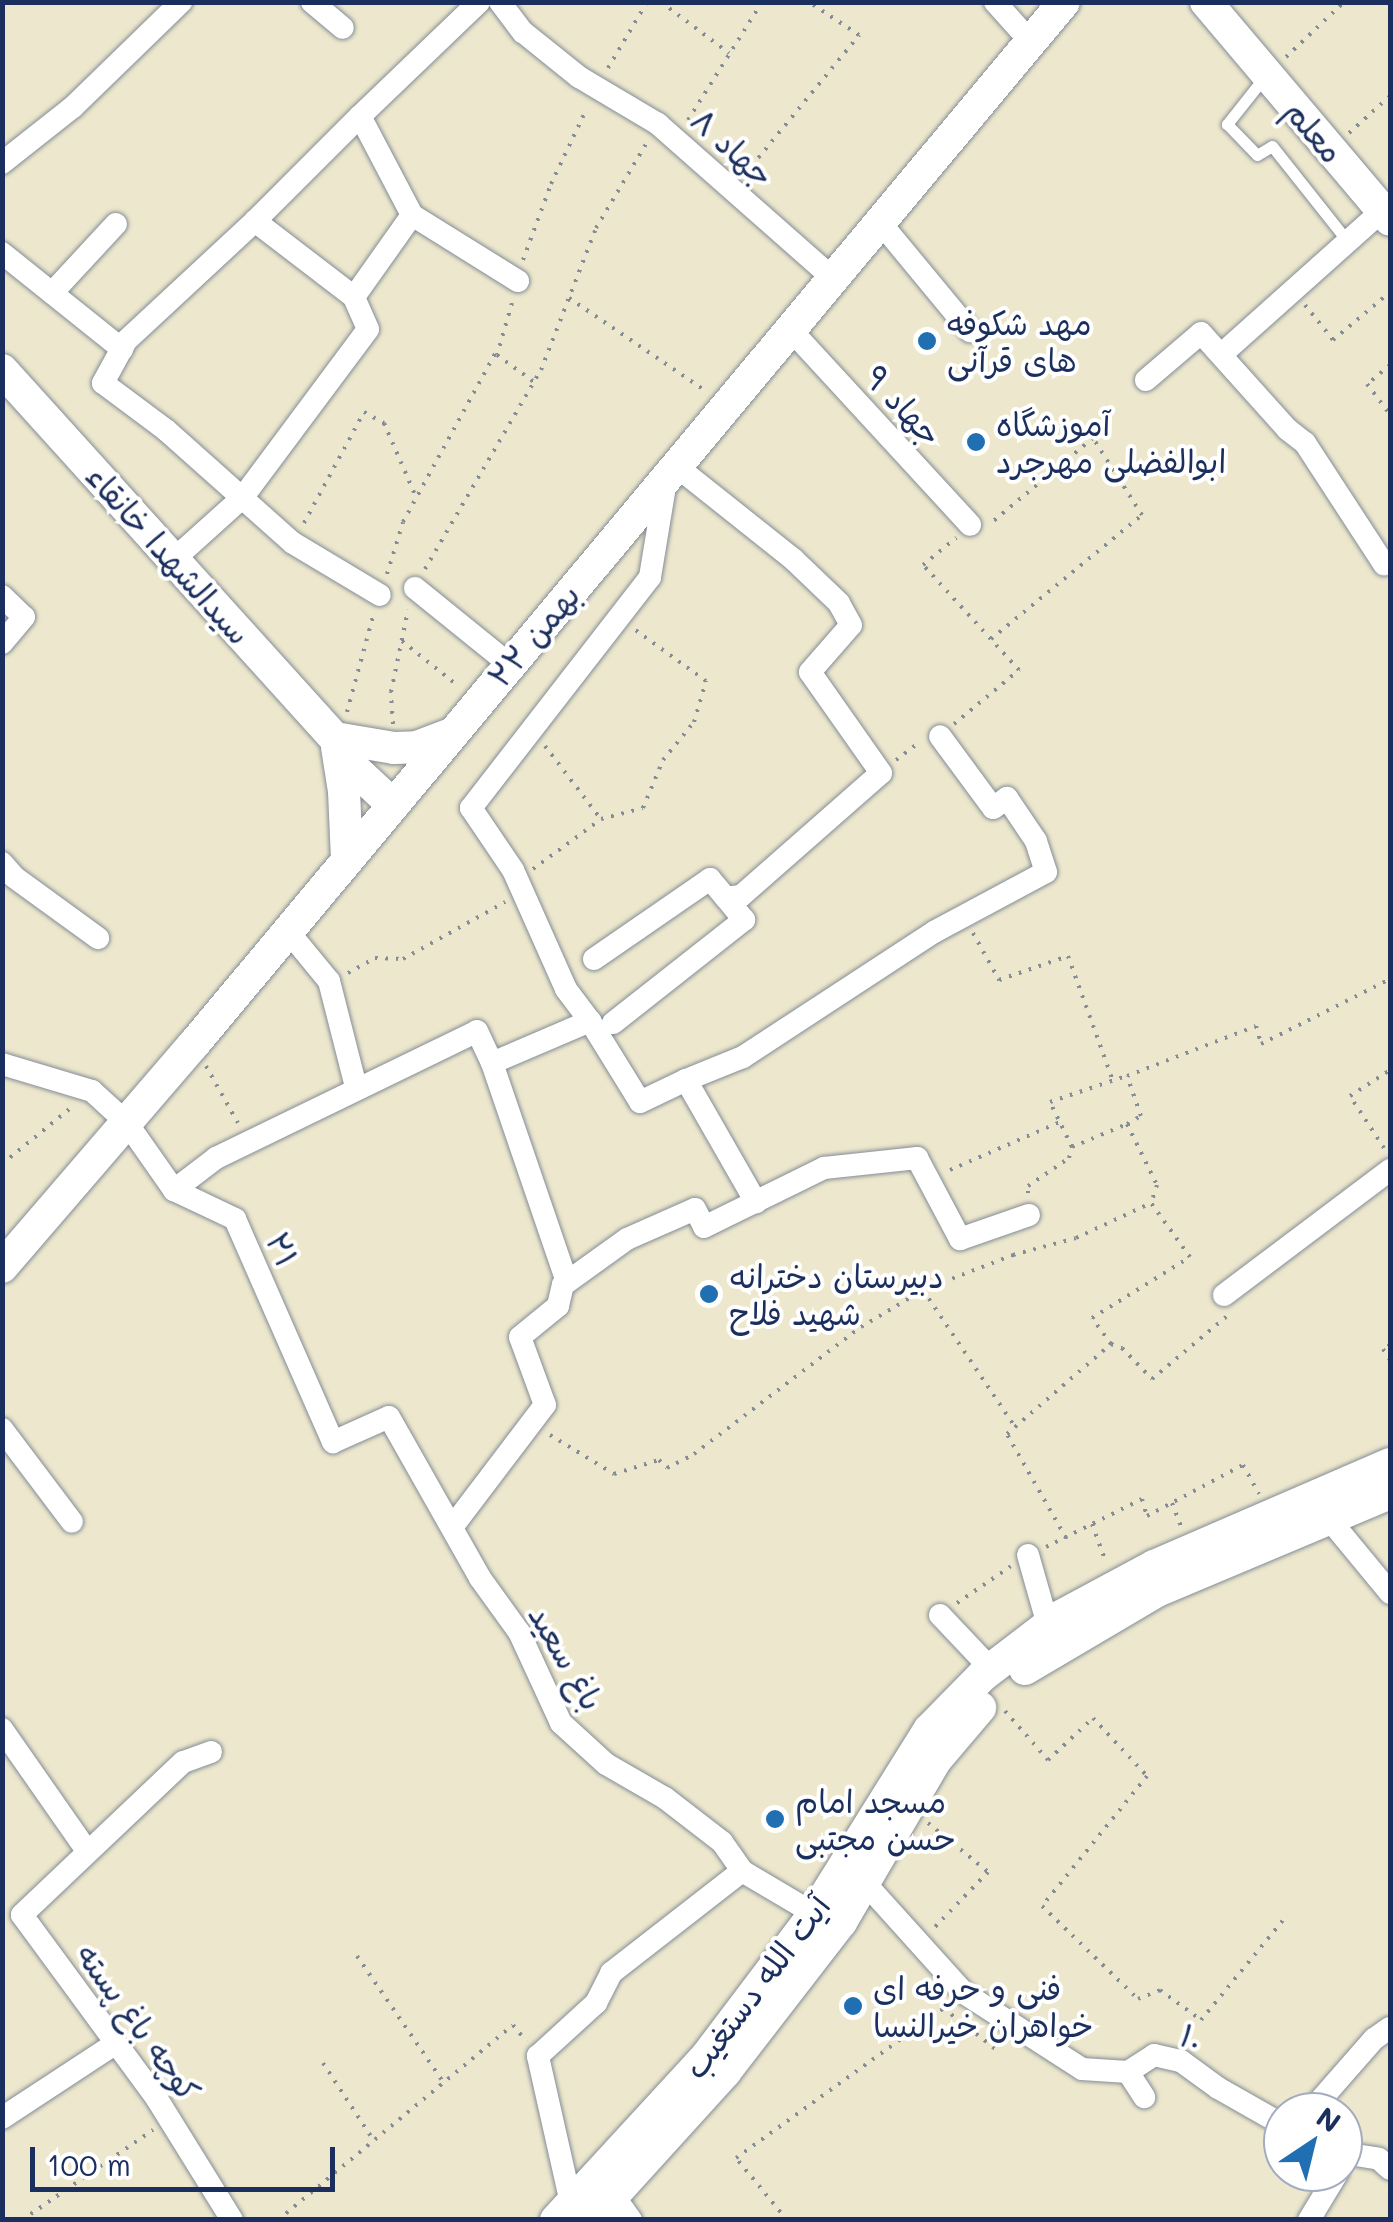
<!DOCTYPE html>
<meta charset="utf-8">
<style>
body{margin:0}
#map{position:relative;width:1393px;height:2222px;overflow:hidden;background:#ede8cd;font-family:Mali,"Playpen Sans Arabic",sans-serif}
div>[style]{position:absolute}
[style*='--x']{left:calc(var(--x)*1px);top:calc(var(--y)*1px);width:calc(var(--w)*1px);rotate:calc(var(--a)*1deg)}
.path>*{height:4px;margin-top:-2px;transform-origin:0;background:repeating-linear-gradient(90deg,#848c96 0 2.5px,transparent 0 10.5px)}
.roads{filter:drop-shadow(0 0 2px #848c96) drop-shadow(0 0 2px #848c96)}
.service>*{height:11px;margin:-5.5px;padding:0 5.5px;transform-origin:5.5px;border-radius:5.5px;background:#fff}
.minor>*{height:22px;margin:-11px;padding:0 11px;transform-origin:11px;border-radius:11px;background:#fff}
.secondary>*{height:32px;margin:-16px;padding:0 16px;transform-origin:16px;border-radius:16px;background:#fff}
.dots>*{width:28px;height:28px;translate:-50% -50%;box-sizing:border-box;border:5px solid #fff;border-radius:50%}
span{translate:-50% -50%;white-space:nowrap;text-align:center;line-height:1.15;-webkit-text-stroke:8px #fff;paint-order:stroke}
.street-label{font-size:32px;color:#1b2f5e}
.poi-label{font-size:32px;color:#1b2f5e}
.left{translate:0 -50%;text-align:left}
.frame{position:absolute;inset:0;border:5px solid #1b2f5e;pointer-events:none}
.north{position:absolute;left:1263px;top:2092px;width:100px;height:100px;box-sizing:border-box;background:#fff;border:2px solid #a4acbf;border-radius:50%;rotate:35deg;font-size:28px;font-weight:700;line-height:40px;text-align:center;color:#1b2f5e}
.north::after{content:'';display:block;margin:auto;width:35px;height:45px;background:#1f6fb2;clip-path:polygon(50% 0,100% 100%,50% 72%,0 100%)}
.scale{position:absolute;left:30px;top:2147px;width:305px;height:45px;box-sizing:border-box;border:5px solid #1b2f5e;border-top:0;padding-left:12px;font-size:30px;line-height:35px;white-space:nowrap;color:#1b2f5e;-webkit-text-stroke:8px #fff;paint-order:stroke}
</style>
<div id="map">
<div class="path">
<i style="--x:661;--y:2;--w:85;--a:36.9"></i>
<i style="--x:1387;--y:2;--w:5;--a:53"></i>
<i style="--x:1286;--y:57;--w:80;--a:-43.5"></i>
<i style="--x:608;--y:68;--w:77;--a:-59.4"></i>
<i style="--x:688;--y:120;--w:139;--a:-57.9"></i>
<i style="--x:1349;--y:133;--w:55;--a:-42.1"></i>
<i style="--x:745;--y:174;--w:180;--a:-50.6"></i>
<i style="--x:859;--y:35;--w:60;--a:-146.6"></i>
<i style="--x:523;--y:260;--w:81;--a:-69.8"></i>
<i style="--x:551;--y:184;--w:84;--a:-64.7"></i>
<i style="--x:569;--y:298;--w:166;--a:34.2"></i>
<i style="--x:512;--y:303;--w:54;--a:106.1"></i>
<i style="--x:497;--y:355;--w:46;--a:36.1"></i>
<i style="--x:1305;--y:305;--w:45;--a:51.3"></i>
<i style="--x:1333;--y:340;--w:75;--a:-40.1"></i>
<i style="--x:1390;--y:365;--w:30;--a:140"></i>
<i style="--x:1367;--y:384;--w:39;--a:53"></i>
<i style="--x:304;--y:523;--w:126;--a:-61.6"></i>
<i style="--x:364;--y:412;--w:23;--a:29"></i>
<i style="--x:384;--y:423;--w:81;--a:66.6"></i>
<i style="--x:425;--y:569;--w:230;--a:-59.8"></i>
<i style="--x:541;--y:370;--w:152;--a:-68.8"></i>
<i style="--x:596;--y:228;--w:98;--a:-59.2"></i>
<i style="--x:387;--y:574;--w:54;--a:-72.9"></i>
<i style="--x:403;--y:522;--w:196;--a:-61.3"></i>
<i style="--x:991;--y:639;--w:195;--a:-39.4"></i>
<i style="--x:1142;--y:515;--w:91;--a:-122.5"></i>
<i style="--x:1093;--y:438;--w:133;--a:140.2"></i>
<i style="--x:402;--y:641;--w:70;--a:38.7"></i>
<i style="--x:347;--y:712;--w:99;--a:-74.8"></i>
<i style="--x:393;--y:724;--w:32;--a:-94"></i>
<i style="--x:391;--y:692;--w:84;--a:-78.3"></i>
<i style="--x:954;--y:724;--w:85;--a:-39.7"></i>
<i style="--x:1019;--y:670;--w:142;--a:-132.4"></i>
<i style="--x:923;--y:565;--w:43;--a:-39.3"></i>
<i style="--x:545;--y:746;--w:91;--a:52.6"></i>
<i style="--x:896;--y:760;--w:30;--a:-37"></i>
<i style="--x:533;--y:869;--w:84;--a:-36.3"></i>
<i style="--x:601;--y:819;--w:43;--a:-14.7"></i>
<i style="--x:643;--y:808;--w:52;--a:-67.4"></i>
<i style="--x:663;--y:760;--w:49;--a:-50.8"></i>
<i style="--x:694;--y:722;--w:43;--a:-73.7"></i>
<i style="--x:706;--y:681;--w:89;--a:-144.2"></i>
<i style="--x:973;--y:933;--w:54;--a:61"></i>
<i style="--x:999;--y:980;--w:73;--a:-19.2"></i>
<i style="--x:1068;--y:956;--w:133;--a:70.2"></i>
<i style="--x:348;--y:973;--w:31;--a:-29"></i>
<i style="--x:375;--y:958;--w:28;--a:2"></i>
<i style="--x:403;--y:959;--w:117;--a:-29.2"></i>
<i style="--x:206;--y:1066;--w:65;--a:60.7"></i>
<i style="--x:1127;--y:1124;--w:16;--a:-30"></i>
<i style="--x:1141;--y:1116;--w:42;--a:-109.3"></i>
<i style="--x:1127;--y:1076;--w:138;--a:-21.2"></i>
<i style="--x:1256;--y:1026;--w:19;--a:74"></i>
<i style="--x:1261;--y:1044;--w:144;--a:-26.7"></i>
<i style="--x:1072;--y:1147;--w:50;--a:-116.1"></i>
<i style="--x:1050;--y:1102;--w:80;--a:-18.9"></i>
<i style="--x:1384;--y:1148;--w:62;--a:-123.2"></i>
<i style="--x:1350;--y:1096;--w:48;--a:-33"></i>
<i style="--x:2;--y:1164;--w:90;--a:-39.2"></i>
<i style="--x:950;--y:1170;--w:120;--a:-23.6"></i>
<i style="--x:1028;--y:1193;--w:7;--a:-90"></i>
<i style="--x:1028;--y:1186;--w:50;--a:-34.3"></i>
<i style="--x:1069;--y:1158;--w:11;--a:-75"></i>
<i style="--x:1072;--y:1147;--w:60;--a:-22.7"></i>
<i style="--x:1127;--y:1124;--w:68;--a:63.8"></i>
<i style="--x:1157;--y:1185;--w:19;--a:108"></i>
<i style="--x:923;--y:1290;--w:165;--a:56.1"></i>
<i style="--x:1111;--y:1344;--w:32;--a:-126"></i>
<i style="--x:1092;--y:1318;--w:115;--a:-31.9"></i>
<i style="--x:1190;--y:1257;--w:67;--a:-125.8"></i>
<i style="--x:1390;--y:1345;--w:8;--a:150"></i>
<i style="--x:1383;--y:1349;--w:13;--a:58"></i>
<i style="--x:550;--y:1435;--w:75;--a:31.4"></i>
<i style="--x:614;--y:1474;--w:47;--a:-17.3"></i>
<i style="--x:659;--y:1460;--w:11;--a:45"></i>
<i style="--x:667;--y:1468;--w:30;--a:-27"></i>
<i style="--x:694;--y:1454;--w:210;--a:-37.3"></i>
<i style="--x:861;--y:1327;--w:72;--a:-30.8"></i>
<i style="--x:923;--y:1290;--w:97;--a:-21.3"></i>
<i style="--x:1013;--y:1255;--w:65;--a:-15.1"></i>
<i style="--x:1076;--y:1238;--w:83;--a:-25"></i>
<i style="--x:1172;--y:1503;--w:25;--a:69"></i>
<i style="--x:1092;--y:1524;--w:40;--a:69.8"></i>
<i style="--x:1066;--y:1538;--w:120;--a:-119.6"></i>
<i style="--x:1007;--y:1434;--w:138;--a:-40.9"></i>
<i style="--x:1111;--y:1344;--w:12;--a:20"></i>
<i style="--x:1122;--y:1348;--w:43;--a:45.9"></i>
<i style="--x:1152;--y:1379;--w:98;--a:-40"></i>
<i style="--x:1046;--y:1547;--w:107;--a:-26.6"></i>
<i style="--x:1142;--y:1499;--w:18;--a:74"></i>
<i style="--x:1147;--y:1516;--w:109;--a:-28"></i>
<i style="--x:1243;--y:1465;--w:33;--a:61"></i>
<i style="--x:957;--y:1603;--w:65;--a:-34.4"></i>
<i style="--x:1005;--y:1711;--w:65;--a:48.7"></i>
<i style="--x:1048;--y:1760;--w:62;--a:-43"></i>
<i style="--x:1093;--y:1718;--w:79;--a:47"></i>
<i style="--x:1147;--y:1776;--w:167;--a:128.9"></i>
<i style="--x:1042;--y:1906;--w:134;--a:44.1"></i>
<i style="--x:1138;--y:1999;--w:24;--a:-22"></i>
<i style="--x:1160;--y:1990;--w:51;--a:36.2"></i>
<i style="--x:1201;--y:2020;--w:129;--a:-50.6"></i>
<i style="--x:928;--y:1823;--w:77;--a:39.2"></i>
<i style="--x:988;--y:1872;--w:78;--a:134"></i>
<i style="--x:357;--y:1956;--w:150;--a:55.6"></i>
<i style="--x:943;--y:2008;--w:70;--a:38"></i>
<i style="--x:323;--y:2063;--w:93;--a:56.8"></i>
<i style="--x:22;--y:2220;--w:159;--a:-34.5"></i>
<i style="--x:278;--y:2220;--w:305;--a:-39.7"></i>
<i style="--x:513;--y:2025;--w:21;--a:51"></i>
<i style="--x:787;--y:2220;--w:80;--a:-129.4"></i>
<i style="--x:736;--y:2158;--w:260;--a:-35.8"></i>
</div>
<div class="roads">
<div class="service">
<i style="--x:1266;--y:75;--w:63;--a:128.5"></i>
<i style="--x:1227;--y:124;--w:43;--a:45.9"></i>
<i style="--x:1257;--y:155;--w:17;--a:-31"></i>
<i style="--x:1272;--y:146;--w:122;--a:51.6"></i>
</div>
<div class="minor">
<i style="--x:312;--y:2;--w:40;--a:40"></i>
<i style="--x:479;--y:2;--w:165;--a:136.2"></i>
<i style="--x:360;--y:116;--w:112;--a:62.3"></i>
<i style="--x:412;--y:215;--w:125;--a:31.9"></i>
<i style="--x:500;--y:2;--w:38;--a:53"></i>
<i style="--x:523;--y:32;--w:72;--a:38.8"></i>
<i style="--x:579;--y:77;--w:92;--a:30.7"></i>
<i style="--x:658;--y:124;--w:235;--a:41.4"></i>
<i style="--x:995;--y:2;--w:52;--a:48.1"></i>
<i style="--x:2;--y:163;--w:90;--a:-38.3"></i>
<i style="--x:73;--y:107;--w:151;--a:-44.2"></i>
<i style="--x:255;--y:221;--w:176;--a:137.1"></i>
<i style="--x:126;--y:341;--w:48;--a:118.7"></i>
<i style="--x:103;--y:383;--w:79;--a:36.7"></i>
<i style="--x:166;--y:430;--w:170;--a:41.7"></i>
<i style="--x:293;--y:543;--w:101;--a:30.9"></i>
<i style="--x:879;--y:221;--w:143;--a:50.4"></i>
<i style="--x:2;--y:253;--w:154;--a:38.7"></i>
<i style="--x:52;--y:293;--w:94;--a:-47.2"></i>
<i style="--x:354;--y:297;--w:100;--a:-54.7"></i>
<i style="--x:790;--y:329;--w:266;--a:47.4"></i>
<i style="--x:1223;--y:353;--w:215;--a:-41.8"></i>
<i style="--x:1146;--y:380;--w:72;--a:-40.5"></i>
<i style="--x:1201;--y:333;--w:129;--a:48.1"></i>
<i style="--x:1287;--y:429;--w:23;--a:38"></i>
<i style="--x:1305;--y:443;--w:145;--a:56.9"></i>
<i style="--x:173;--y:560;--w:94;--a:-42"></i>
<i style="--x:243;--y:497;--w:209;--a:-53.3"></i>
<i style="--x:368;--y:329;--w:35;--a:-114"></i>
<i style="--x:354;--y:297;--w:125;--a:-142.5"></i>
<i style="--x:255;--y:221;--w:148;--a:-45"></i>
<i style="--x:415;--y:588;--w:121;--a:39"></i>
<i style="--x:2;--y:596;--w:30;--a:44"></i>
<i style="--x:24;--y:617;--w:34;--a:130"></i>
<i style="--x:2;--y:863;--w:18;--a:49"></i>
<i style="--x:14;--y:877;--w:104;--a:36"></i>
<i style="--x:287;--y:930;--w:66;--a:50.5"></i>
<i style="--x:329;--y:981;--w:109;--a:75.7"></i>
<i style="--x:594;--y:959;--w:141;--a:-34.6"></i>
<i style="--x:710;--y:879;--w:25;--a:50"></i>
<i style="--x:726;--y:898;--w:15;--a:-8"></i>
<i style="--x:741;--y:896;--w:186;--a:-41.3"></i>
<i style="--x:881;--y:773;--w:123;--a:-125.1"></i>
<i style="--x:810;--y:672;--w:62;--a:-48.9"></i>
<i style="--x:851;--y:625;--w:25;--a:-119"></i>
<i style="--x:839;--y:603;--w:64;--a:-136.3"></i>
<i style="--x:793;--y:559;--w:149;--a:-141.5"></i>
<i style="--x:590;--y:1021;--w:40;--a:-127"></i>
<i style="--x:566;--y:989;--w:130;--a:-114"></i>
<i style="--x:513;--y:870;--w:75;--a:-124.1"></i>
<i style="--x:471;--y:808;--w:292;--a:-52.2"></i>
<i style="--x:650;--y:577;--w:98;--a:-80.6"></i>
<i style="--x:613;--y:1023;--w:167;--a:-38.2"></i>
<i style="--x:744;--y:920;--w:28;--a:-129"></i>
<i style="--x:2;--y:1064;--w:94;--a:16.7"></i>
<i style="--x:92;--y:1091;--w:47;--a:42.4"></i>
<i style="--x:127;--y:1123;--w:82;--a:55"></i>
<i style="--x:174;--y:1190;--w:68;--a:25.4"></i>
<i style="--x:235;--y:1219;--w:244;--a:66.3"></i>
<i style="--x:333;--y:1442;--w:61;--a:-24.1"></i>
<i style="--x:389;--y:1417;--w:185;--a:60.5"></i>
<i style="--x:480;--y:1578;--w:67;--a:54.2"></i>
<i style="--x:519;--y:1632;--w:100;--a:65.2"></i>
<i style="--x:561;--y:1723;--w:61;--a:42.3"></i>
<i style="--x:606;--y:1764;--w:68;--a:30"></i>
<i style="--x:665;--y:1798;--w:72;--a:37.7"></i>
<i style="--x:722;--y:1842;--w:35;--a:55"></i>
<i style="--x:742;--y:1871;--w:96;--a:30.6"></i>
<i style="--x:686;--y:1080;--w:61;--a:-22"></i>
<i style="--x:743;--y:1057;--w:228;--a:-33.2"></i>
<i style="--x:934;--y:932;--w:127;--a:-28.2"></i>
<i style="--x:1046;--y:872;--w:33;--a:-108"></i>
<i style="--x:1036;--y:841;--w:52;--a:-124"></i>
<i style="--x:1007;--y:798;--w:17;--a:144"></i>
<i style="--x:993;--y:808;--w:89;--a:-126.4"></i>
<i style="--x:174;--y:1190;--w:53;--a:-37.3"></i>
<i style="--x:216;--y:1158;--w:290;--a:-25.9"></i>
<i style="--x:477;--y:1031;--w:35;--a:65"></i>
<i style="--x:567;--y:1282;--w:231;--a:-108.9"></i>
<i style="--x:492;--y:1063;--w:107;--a:-23.2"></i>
<i style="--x:590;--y:1021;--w:95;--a:58.3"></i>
<i style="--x:640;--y:1102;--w:51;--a:-25.6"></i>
<i style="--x:686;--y:1080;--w:141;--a:60.2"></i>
<i style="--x:1224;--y:1295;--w:208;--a:-37"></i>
<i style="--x:2;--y:1429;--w:116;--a:53"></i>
<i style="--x:1320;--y:1508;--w:110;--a:50.5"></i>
<i style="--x:453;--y:1526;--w:152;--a:-52.8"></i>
<i style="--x:545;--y:1405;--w:72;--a:-110.2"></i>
<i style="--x:520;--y:1337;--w:49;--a:-39.2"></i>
<i style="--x:558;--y:1306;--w:22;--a:-77"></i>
<i style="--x:563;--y:1285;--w:79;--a:-35.7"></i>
<i style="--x:627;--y:1239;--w:74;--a:-23.8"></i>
<i style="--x:695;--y:1209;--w:20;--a:63"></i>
<i style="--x:704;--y:1227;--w:134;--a:-26.2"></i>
<i style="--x:824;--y:1168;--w:94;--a:-6.1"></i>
<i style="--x:917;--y:1158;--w:92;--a:62"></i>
<i style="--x:960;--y:1239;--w:73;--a:-19.2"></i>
<i style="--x:1028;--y:1555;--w:73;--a:74.1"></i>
<i style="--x:940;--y:1615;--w:74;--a:46.6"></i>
<i style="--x:2;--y:1729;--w:149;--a:55.1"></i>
<i style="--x:211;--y:1752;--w:30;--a:160"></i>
<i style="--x:183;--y:1762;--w:222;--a:136.5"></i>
<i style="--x:22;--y:1915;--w:228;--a:53.7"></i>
<i style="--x:157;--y:2099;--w:142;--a:58.2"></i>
<i style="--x:856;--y:1873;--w:161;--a:48"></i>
<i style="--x:964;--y:1993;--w:140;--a:32.8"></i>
<i style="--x:1082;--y:2069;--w:46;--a:3.7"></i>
<i style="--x:1128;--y:2072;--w:31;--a:-33"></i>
<i style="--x:1154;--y:2055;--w:28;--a:13"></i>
<i style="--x:1181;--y:2061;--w:46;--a:36.1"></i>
<i style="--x:1218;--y:2088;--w:75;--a:29.6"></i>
<i style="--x:1128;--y:2072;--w:30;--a:57"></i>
<i style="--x:1310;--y:2112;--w:97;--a:-48.8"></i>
<i style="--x:1374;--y:2039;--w:19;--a:-35"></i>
<i style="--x:2;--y:2118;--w:136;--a:-33.3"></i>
<i style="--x:1343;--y:2153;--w:36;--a:9"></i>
<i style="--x:1379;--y:2159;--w:15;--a:42"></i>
<i style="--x:606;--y:2185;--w:43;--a:54.5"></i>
<i style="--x:571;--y:2203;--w:151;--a:-102.7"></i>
<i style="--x:538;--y:2056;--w:79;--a:-42.4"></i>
<i style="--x:596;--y:2003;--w:34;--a:-63"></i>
<i style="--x:611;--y:1973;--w:166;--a:-37.9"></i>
<i style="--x:1309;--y:2220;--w:56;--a:-58.9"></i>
</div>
<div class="secondary">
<i style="--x:1206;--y:2;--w:285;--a:49.8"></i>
<i style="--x:2;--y:370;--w:496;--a:47.9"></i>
<i style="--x:335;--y:738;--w:28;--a:63"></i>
<i style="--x:348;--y:763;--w:62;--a:43"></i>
<i style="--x:335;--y:738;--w:60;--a:9.6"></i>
<i style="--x:394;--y:748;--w:23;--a:-2"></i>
<i style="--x:417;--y:747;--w:36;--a:-21"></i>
<i style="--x:337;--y:747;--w:45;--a:81"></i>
<i style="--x:344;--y:791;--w:68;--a:87.5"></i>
<i style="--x:2;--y:1267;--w:294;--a:-49.3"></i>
<i style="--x:194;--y:1044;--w:1357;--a:-50.14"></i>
<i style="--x:1025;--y:1669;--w:153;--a:-30.6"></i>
<i style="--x:1157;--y:1591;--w:253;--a:-22.8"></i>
<i style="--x:556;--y:2220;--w:222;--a:-47.4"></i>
<i style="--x:706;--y:2057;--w:179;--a:-52.9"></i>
<i style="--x:814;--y:1914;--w:217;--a:-58"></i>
<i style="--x:929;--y:1730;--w:76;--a:-45.5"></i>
<i style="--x:982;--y:1676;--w:97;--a:-37.5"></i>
<i style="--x:1059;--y:1617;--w:108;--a:-28.2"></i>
<i style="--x:1154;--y:1566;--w:257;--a:-23.4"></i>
<i style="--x:591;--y:2220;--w:200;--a:-47.8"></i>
<i style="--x:725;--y:2072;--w:190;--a:-52.3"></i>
<i style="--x:841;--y:1922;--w:186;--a:-59.7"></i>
<i style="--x:935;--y:1761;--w:70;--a:-49.7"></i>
</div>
</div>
<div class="dots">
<i style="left:927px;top:341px;background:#1f6fb2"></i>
<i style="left:976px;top:442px;background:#1f6fb2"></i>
<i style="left:709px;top:1294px;background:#1f6fb2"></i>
<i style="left:775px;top:1819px;background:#1f6fb2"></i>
<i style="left:853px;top:2006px;background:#1f6fb2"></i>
</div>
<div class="street-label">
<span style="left:1315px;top:131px;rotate:50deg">معلم</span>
<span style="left:733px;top:147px;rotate:42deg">جهاد ۸</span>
<span style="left:904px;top:405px;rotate:47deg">جهاد ۹</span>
<span style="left:169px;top:554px;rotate:48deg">سیدالشهدا خانقاء</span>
<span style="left:533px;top:635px;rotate:-50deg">۲۲ بهمن</span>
<span style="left:283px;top:1249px;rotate:66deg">۲۱</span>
<span style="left:567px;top:1657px;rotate:60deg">باغ سعید</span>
<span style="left:756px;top:1986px;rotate:-53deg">آیت الله دستغیب</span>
<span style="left:139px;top:2022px;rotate:54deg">کوچه باغ پسته</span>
<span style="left:1192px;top:2037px;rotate:24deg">۱۰</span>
</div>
<div class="poi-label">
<span class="left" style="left:947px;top:341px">مهد شکوفه<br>های قرآنی</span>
<span class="left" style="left:996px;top:442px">آموزشگاه<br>ابوالفضلی مهرجرد</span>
<span class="left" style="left:729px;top:1294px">دبیرستان دخترانه<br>شهید فلاح</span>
<span class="left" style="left:795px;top:1819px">مسجد امام<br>حسن مجتبی</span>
<span class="left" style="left:873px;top:2006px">فنی و حرفه ای<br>خواهران خیرالنسا</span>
</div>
<div class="frame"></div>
<div class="north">N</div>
<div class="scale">100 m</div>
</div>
